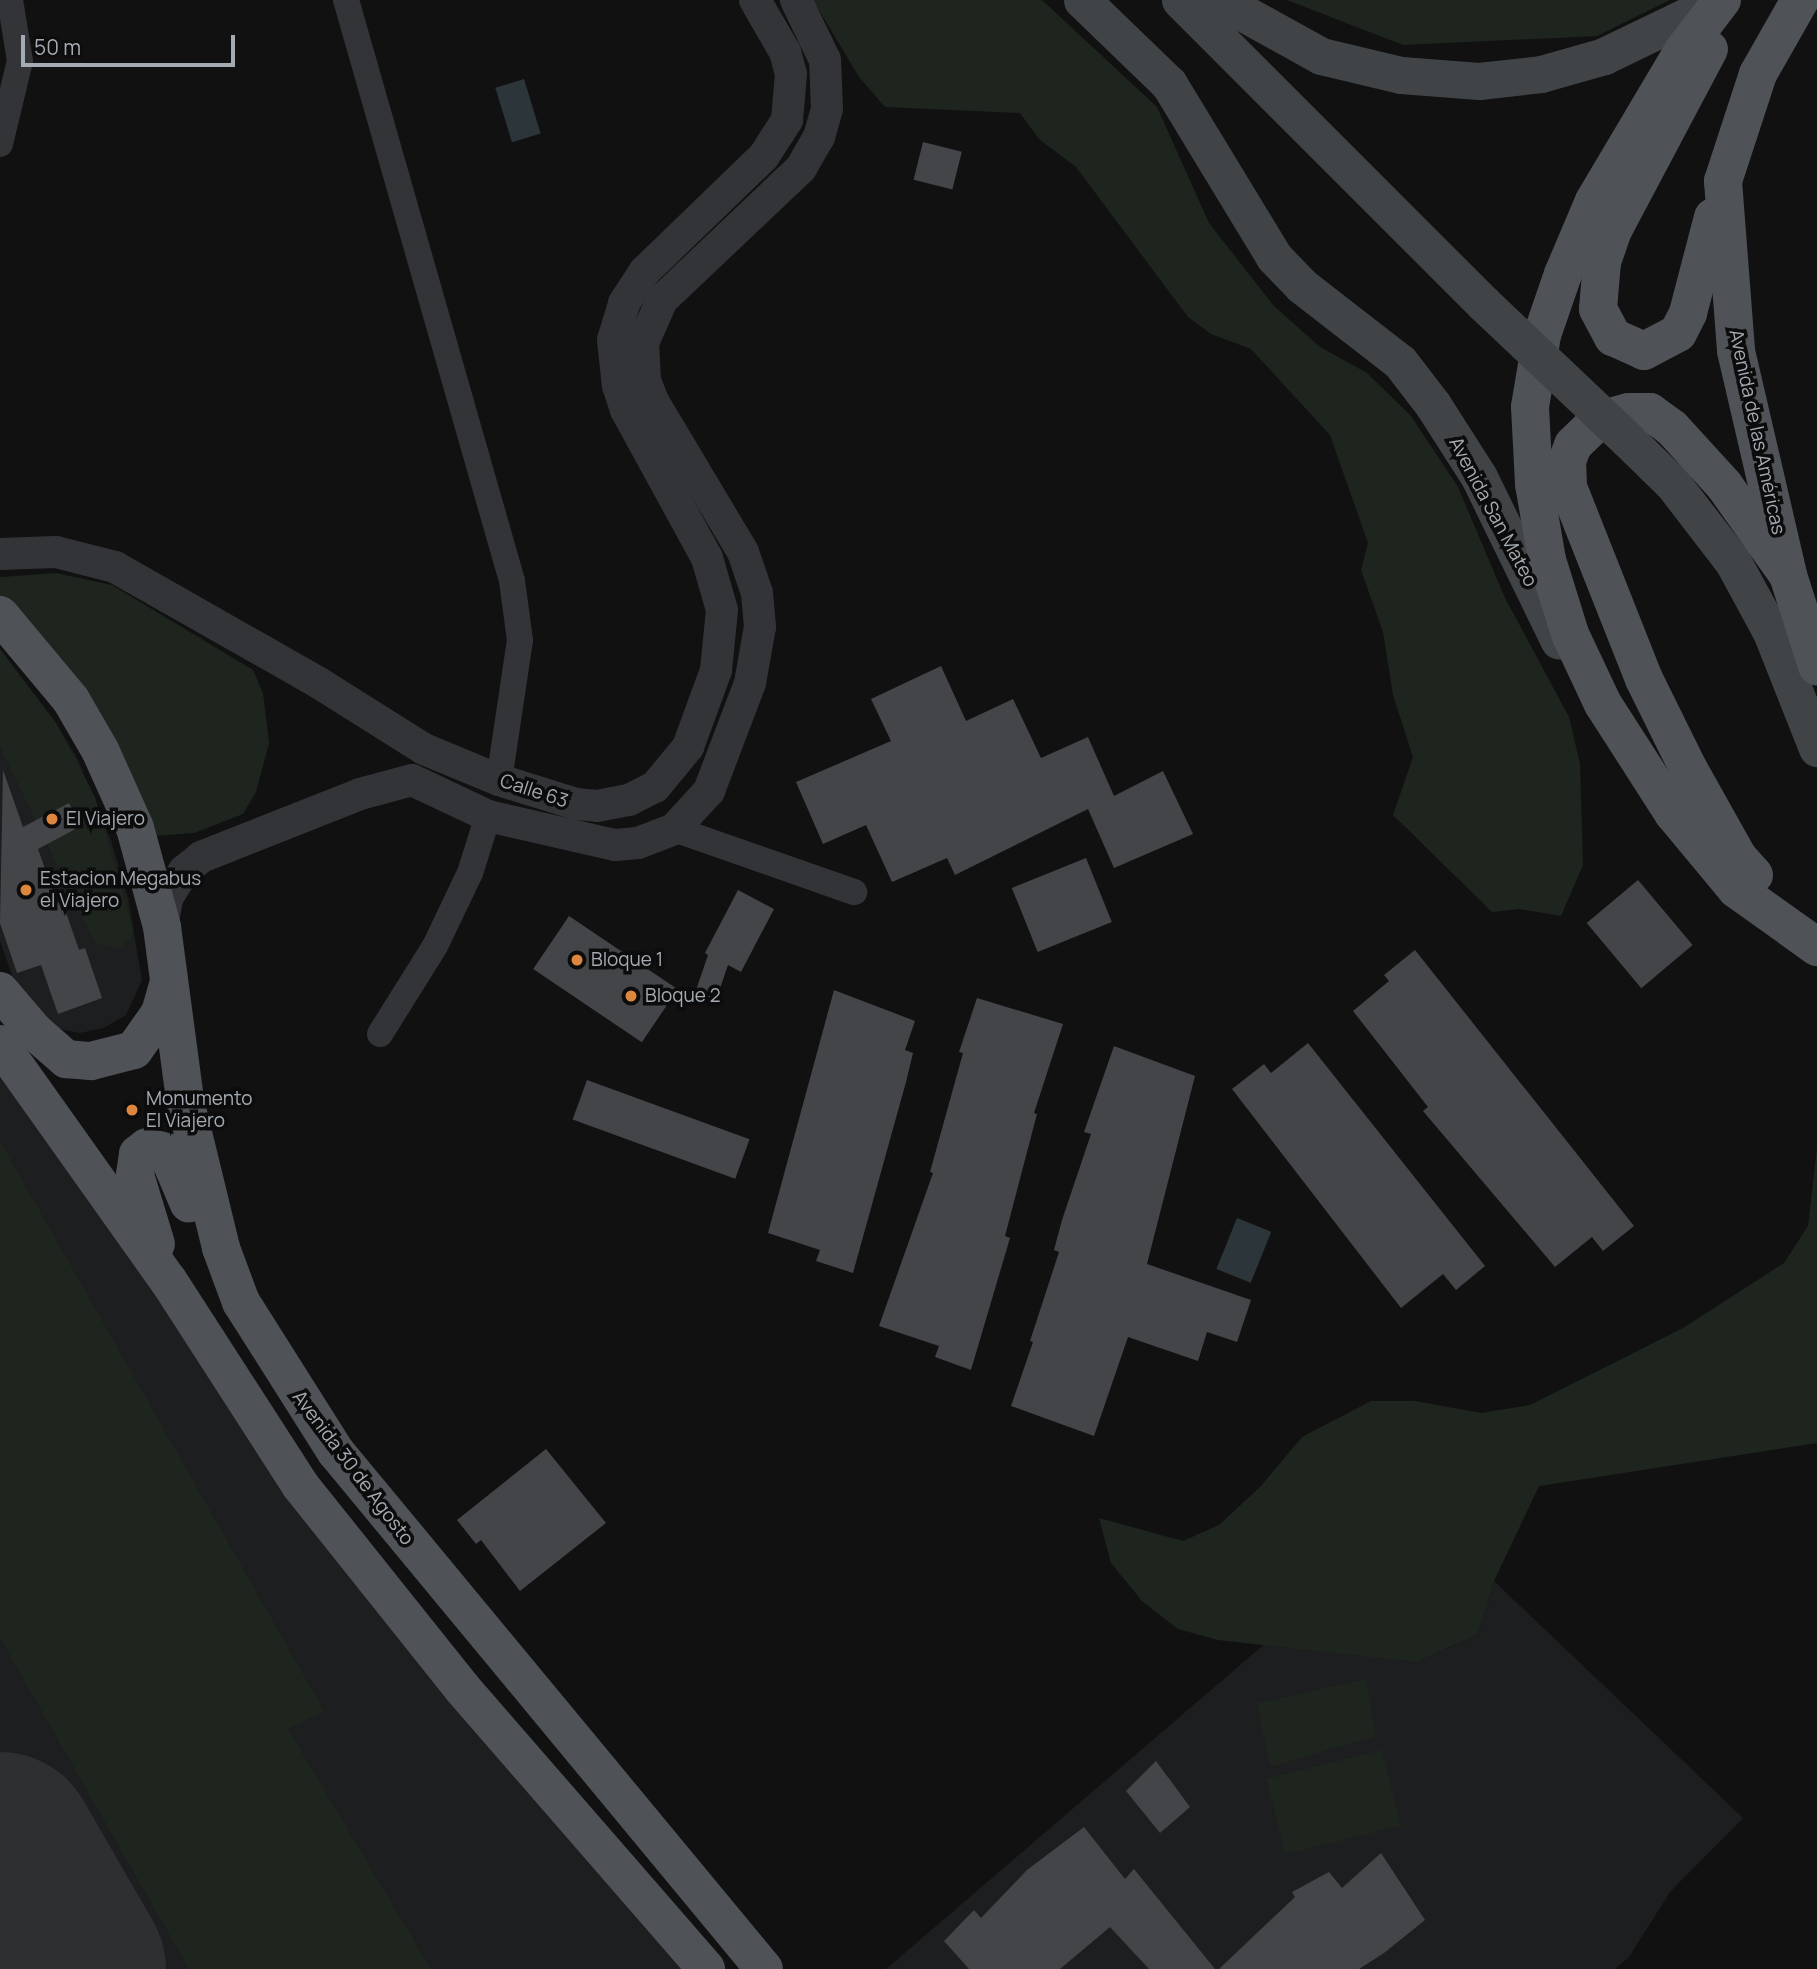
<!DOCTYPE html>
<meta charset="utf-8">
<style>
body{margin:0}
#map{position:relative;width:1817px;height:1969px;overflow:hidden;background:#111112;font-family:Manrope,sans-serif}
div>[style]{position:absolute}
[style*='--x']{left:calc(var(--x)*1px);top:calc(var(--y)*1px);width:calc(var(--w)*1px);rotate:calc(var(--a)*1deg)}
.built>*{inset:0;background:#1d1e1f}
.green>*{inset:0;background:#1e251e;transform-origin:0 0}
.water>*{inset:0;background:#2c363a;transform-origin:0 0}
.runway>*{height:192px;margin:-96px;padding:0 96px;transform-origin:96px;border-radius:96px;background:#2e2f31}
.building>*{inset:0;background:#434548;transform-origin:0 0}
.minor>*{height:26px;margin:-13px;padding:0 13px;transform-origin:13px;border-radius:13px;background:#333437}
.tertiary>*{height:32px;margin:-16px;padding:0 16px;transform-origin:16px;border-radius:16px;background:#333437}
.secondary>*{height:37px;margin:-18.5px;padding:0 18.5px;transform-origin:18.5px;border-radius:18.5px;background:#414447}
.primary>*{height:38px;margin:-19px;padding:0 19px;transform-origin:19px;border-radius:19px;background:#4f5256}
.secondary-bridge>*{height:37px;margin:-18.5px;padding:0 18.5px;transform-origin:18.5px;border-radius:18.5px;background:#414447}
.dots>*{width:19px;height:19px;translate:-50% -50%;box-sizing:border-box;border:4px solid #0c0c0d;border-radius:50%}
span{translate:-50% -50%;white-space:nowrap;text-align:center;line-height:1.15;-webkit-text-stroke:7px #0c0c0d;paint-order:stroke}
.street-label{font-size:19px;color:#a4abb2}
.poi-label{font-size:19px;color:#a4abb2}
.left{translate:0 -50%;text-align:left}
.scale{position:absolute;left:21px;top:35px;width:214px;height:32px;box-sizing:border-box;border:4px solid #a4abb2;border-top:0;padding-left:9px;font-size:21px;line-height:24px;white-space:nowrap;color:#a4abb2;-webkit-text-stroke:5px #0c0c0d;paint-order:stroke}
</style>
<div id="map">
<div class="built">
<i style="clip-path:polygon(0 649px,56px 723px,78px 760px,111px 841px,128px 898px,142px 980px,126px 1015px,104px 1028px,80px 1033px,60px 1029px,33px 1006px,13px 978px,0 941px)"></i>
<i style="clip-path:polygon(0 1044px,203px 1337px,706px 1969px,0 1969px)"></i>
<i style="clip-path:polygon(1494px 1581px,1743px 1818px,1670px 1892px,1629px 1957px,1615px 1969px,886px 1969px,1267px 1642px,1417px 1662px,1478px 1634px)"></i>
</div>
<div class="green">
<i style="clip-path:polygon(813px 0,1042px 0,1157px 107px,1209px 223px,1274px 306px,1320px 347px,1367px 373px,1411px 416px,1458px 487px,1505px 598px,1569px 717px,1580px 764px,1583px 865px,1561px 916px,1519px 909px,1492px 912px,1393px 815px,1413px 757px,1393px 695px,1383px 632px,1361px 570px,1368px 543px,1330px 435px,1251px 349px,1211px 334px,1188px 317px,1076px 167px,1039px 139px,1020px 113px,885px 107px,859px 77px)"></i>
<i style="clip-path:polygon(1287px 0,1670px 0,1597px 36px,1403px 45px)"></i>
<i style="clip-path:polygon(56px 573px,112px 585px,253px 670px,263px 693px,269px 743px,256px 792px,243px 814px,194px 833px,154px 836px,0 615px,0 577px)"></i>
<i style="clip-path:polygon(0 649px,56px 723px,95px 797px,133px 929px,131px 938px,119px 949px,95px 943px,0 747px)"></i>
<i style="clip-path:polygon(0 1141px,324px 1711px,288px 1729px,431px 1969px,189px 1969px,0 1638px)"></i>
<i style="clip-path:polygon(1817px 1148px,1817px 1443px,1539px 1486px,1494px 1581px,1478px 1634px,1417px 1662px,1218px 1640px,1178px 1629px,1142px 1601px,1111px 1563px,1099px 1518px,1183px 1541px,1219px 1525px,1261px 1486px,1302px 1437px,1371px 1401px,1415px 1401px,1481px 1413px,1530px 1405px,1683px 1328px,1784px 1263px,1808px 1226px)"></i>
<i style="clip-path:polygon(1366px 1679px,1376px 1736px,1270px 1767px,1257px 1703px)"></i>
<i style="left:1382px;top:1750px;width:78px;height:119px;rotate:76deg"></i>
</div>
<div class="water">
<i style="left:524px;top:79px;width:57px;height:30px;rotate:73deg"></i>
<i style="left:1237px;top:1218px;width:37px;height:55px;rotate:22deg"></i>
</div>
<div class="runway">
<i style="--x:0;--y:1848;--w:140;--a:60"></i>
</div>
<div class="building">
<i style="left:923px;top:142px;width:40px;height:39px;rotate:14deg"></i>
<i style="clip-path:polygon(941px 666px,966px 721px,1013px 699px,1041px 758px,1088px 737px,1114px 796px,1163px 771px,1193px 834px,1114px 868px,1088px 809px,955px 875px,947px 858px,892px 882px,866px 825px,823px 844px,796px 782px,891px 741px,871px 699px)"></i>
<i style="clip-path:polygon(3px 770px,23px 827px,69px 803px,81px 826px,38px 849px,57px 903px,62px 901px,79px 950px,85px 948px,102px 998px,58px 1014px,41px 965px,17px 973px,0 923px)"></i>
<i style="left:1086px;top:858px;width:69px;height:80px;rotate:68deg"></i>
<i style="left:1638px;top:880px;width:85px;height:67px;rotate:50deg"></i>
<i style="clip-path:polygon(738px 890px,774px 909px,741px 972px,728px 965px,715px 1003px,694px 996px,708px 955px,705px 953px)"></i>
<i style="left:569px;top:916px;width:131px;height:64px;rotate:34deg"></i>
<i style="clip-path:polygon(1415px 950px,1634px 1226px,1603px 1251px,1592px 1237px,1555px 1267px,1423px 1111px,1428px 1107px,1353px 1011px,1389px 981px,1384px 975px)"></i>
<i style="clip-path:polygon(834px 990px,915px 1021px,905px 1050px,913px 1053px,906px 1082px,853px 1273px,816px 1261px,820px 1250px,768px 1233px)"></i>
<i style="clip-path:polygon(977px 998px,1063px 1024px,1034px 1113px,1037px 1114px,1005px 1236px,1010px 1238px,971px 1370px,935px 1357px,939px 1346px,879px 1326px,933px 1173px,930px 1172px,963px 1053px,959px 1052px)"></i>
<i style="clip-path:polygon(1308px 1043px,1485px 1266px,1456px 1290px,1443px 1274px,1401px 1308px,1232px 1089px,1264px 1064px,1271px 1073px)"></i>
<i style="clip-path:polygon(1114px 1046px,1195px 1076px,1147px 1264px,1251px 1300px,1237px 1342px,1207px 1332px,1198px 1361px,1128px 1337px,1094px 1436px,1011px 1406px,1033px 1342px,1030px 1341px,1059px 1252px,1054px 1250px,1062px 1220px,1091px 1134px,1084px 1132px)"></i>
<i style="left:587px;top:1080px;width:173px;height:42px;rotate:20deg"></i>
<i style="clip-path:polygon(546px 1449px,606px 1523px,520px 1591px,481px 1540px,476px 1544px,457px 1520px)"></i>
<i style="clip-path:polygon(1156px 1761px,1190px 1807px,1160px 1833px,1126px 1791px)"></i>
<i style="clip-path:polygon(1084px 1827px,1125px 1879px,1134px 1869px,1215px 1969px,1149px 1969px,1110px 1927px,1060px 1969px,969px 1969px,944px 1941px,974px 1910px,981px 1918px,1027px 1870px)"></i>
<i style="clip-path:polygon(1381px 1853px,1425px 1920px,1384px 1953px,1359px 1969px,1219px 1969px,1295px 1897px,1292px 1892px,1329px 1872px,1342px 1888px)"></i>
</div>
<div class="minor">
<i style="--x:346;--y:0;--w:604;--a:74.05"></i>
<i style="--x:512;--y:581;--w:60;--a:82.3"></i>
<i style="--x:520;--y:640;--w:142;--a:98.5"></i>
<i style="--x:0;--y:144;--w:85;--a:-76.5"></i>
<i style="--x:20;--y:61;--w:62;--a:-99.3"></i>
<i style="--x:674;--y:829;--w:191;--a:19.3"></i>
<i style="--x:380;--y:1034;--w:104;--a:-58"></i>
<i style="--x:435;--y:946;--w:81;--a:-64.4"></i>
<i style="--x:470;--y:873;--w:60;--a:-72.5"></i>
</div>
<div class="tertiary">
<i style="--x:0;--y:554;--w:56;--a:-2"></i>
<i style="--x:56;--y:552;--w:61;--a:14.3"></i>
<i style="--x:115;--y:567;--w:235;--a:29.6"></i>
<i style="--x:319;--y:683;--w:124;--a:32.2"></i>
<i style="--x:424;--y:749;--w:81;--a:22.5"></i>
<i style="--x:499;--y:780;--w:81;--a:17.3"></i>
<i style="--x:576;--y:804;--w:21;--a:5"></i>
<i style="--x:597;--y:806;--w:33;--a:-11"></i>
<i style="--x:629;--y:800;--w:29;--a:-27"></i>
<i style="--x:655;--y:787;--w:52;--a:-50.5"></i>
<i style="--x:688;--y:747;--w:82;--a:-70"></i>
<i style="--x:716;--y:670;--w:60;--a:-84.3"></i>
<i style="--x:722;--y:610;--w:54;--a:-106.1"></i>
<i style="--x:707;--y:558;--w:169;--a:-118.7"></i>
<i style="--x:626;--y:410;--w:25;--a:-108"></i>
<i style="--x:618;--y:386;--w:46;--a:-96.2"></i>
<i style="--x:613;--y:340;--w:39;--a:-73"></i>
<i style="--x:624;--y:303;--w:38;--a:-57"></i>
<i style="--x:645;--y:271;--w:165;--a:-44"></i>
<i style="--x:764;--y:156;--w:43;--a:-57.4"></i>
<i style="--x:787;--y:120;--w:46;--a:-85"></i>
<i style="--x:791;--y:74;--w:23;--a:-105"></i>
<i style="--x:785;--y:52;--w:60;--a:-120"></i>
<i style="--x:162;--y:927;--w:29;--a:-80"></i>
<i style="--x:167;--y:898;--w:32;--a:-58"></i>
<i style="--x:184;--y:871;--w:22;--a:-39"></i>
<i style="--x:201;--y:857;--w:171;--a:-21.6"></i>
<i style="--x:360;--y:794;--w:54;--a:-15.1"></i>
<i style="--x:412;--y:780;--w:84;--a:25.3"></i>
<i style="--x:488;--y:816;--w:130;--a:12.9"></i>
<i style="--x:615;--y:845;--w:23;--a:-5"></i>
<i style="--x:638;--y:843;--w:39;--a:-21"></i>
<i style="--x:674;--y:829;--w:52;--a:-47.4"></i>
<i style="--x:709;--y:791;--w:116;--a:-69.2"></i>
<i style="--x:750;--y:683;--w:57;--a:-79.9"></i>
<i style="--x:760;--y:627;--w:34;--a:-95"></i>
<i style="--x:757;--y:593;--w:43;--a:-108.9"></i>
<i style="--x:743;--y:552;--w:176;--a:-120.8"></i>
<i style="--x:653;--y:401;--w:22;--a:-111"></i>
<i style="--x:645;--y:380;--w:37;--a:-93"></i>
<i style="--x:643;--y:343;--w:47;--a:-66.2"></i>
<i style="--x:662;--y:300;--w:192;--a:-43.5"></i>
<i style="--x:801;--y:168;--w:36;--a:-60"></i>
<i style="--x:819;--y:137;--w:29;--a:-74"></i>
<i style="--x:827;--y:109;--w:49;--a:-92.3"></i>
<i style="--x:825;--y:60;--w:67;--a:-115.8"></i>
</div>
<div class="secondary">
<i style="--x:1082;--y:0;--w:121;--a:44"></i>
<i style="--x:1169;--y:84;--w:202;--a:58.7"></i>
<i style="--x:1274;--y:257;--w:40;--a:46"></i>
<i style="--x:1302;--y:286;--w:124;--a:37.8"></i>
<i style="--x:1400;--y:362;--w:54;--a:52.5"></i>
<i style="--x:1433;--y:405;--w:85;--a:57.4"></i>
<i style="--x:1479;--y:477;--w:182;--a:64"></i>
<i style="--x:1180;--y:0;--w:429;--a:45"></i>
<i style="--x:1220;--y:0;--w:115;--a:29"></i>
<i style="--x:1321;--y:56;--w:82;--a:13.4"></i>
<i style="--x:1401;--y:75;--w:78;--a:4.4"></i>
<i style="--x:1479;--y:81;--w:62;--a:-6.4"></i>
<i style="--x:1541;--y:74;--w:66;--a:-15.9"></i>
<i style="--x:1604;--y:56;--w:129;--a:-25.8"></i>
<i style="--x:1628;--y:440;--w:63;--a:44.4"></i>
<i style="--x:1673;--y:484;--w:98;--a:52.4"></i>
<i style="--x:1733;--y:562;--w:80;--a:61.5"></i>
<i style="--x:1771;--y:632;--w:125;--a:68.4"></i>
</div>
<div class="primary">
<i style="--x:1722;--y:0;--w:64;--a:127.4"></i>
<i style="--x:1683;--y:51;--w:174;--a:120.7"></i>
<i style="--x:1594;--y:201;--w:79;--a:113"></i>
<i style="--x:1563;--y:274;--w:65;--a:109"></i>
<i style="--x:1542;--y:335;--w:73;--a:99.5"></i>
<i style="--x:1530;--y:407;--w:77;--a:87"></i>
<i style="--x:1534;--y:484;--w:77;--a:80.3"></i>
<i style="--x:1547;--y:560;--w:77;--a:72.7"></i>
<i style="--x:1570;--y:634;--w:77;--a:64.8"></i>
<i style="--x:1603;--y:704;--w:130;--a:57.3"></i>
<i style="--x:1673;--y:813;--w:99;--a:50.3"></i>
<i style="--x:1736;--y:889;--w:100;--a:35.6"></i>
<i style="--x:1800;--y:0;--w:85;--a:119.6"></i>
<i style="--x:1758;--y:74;--w:113;--a:108.1"></i>
<i style="--x:1723;--y:181;--w:170;--a:85.6"></i>
<i style="--x:1736;--y:351;--w:230;--a:76.9"></i>
<i style="--x:1788;--y:575;--w:96;--a:72.3"></i>
<i style="--x:1709;--y:49;--w:205;--a:117.9"></i>
<i style="--x:1613;--y:230;--w:34;--a:109"></i>
<i style="--x:1602;--y:262;--w:47;--a:94.9"></i>
<i style="--x:1598;--y:309;--w:32;--a:62"></i>
<i style="--x:1613;--y:337;--w:34;--a:24"></i>
<i style="--x:1644;--y:351;--w:38;--a:-28"></i>
<i style="--x:1678;--y:333;--w:22;--a:-63"></i>
<i style="--x:1688;--y:313;--w:99;--a:-75.4"></i>
<i style="--x:0;--y:615;--w:111;--a:50.1"></i>
<i style="--x:71;--y:700;--w:58;--a:59.9"></i>
<i style="--x:100;--y:750;--w:85;--a:65.8"></i>
<i style="--x:135;--y:828;--w:103;--a:74.7"></i>
<i style="--x:162;--y:927;--w:175;--a:82.4"></i>
<i style="--x:185;--y:1100;--w:152;--a:76.3"></i>
<i style="--x:221;--y:1248;--w:58;--a:69.7"></i>
<i style="--x:241;--y:1302;--w:178;--a:57.7"></i>
<i style="--x:336;--y:1452;--w:671;--a:50.38"></i>
<i style="--x:1754;--y:875;--w:24;--a:-132"></i>
<i style="--x:1738;--y:857;--w:102;--a:-119.3"></i>
<i style="--x:1688;--y:768;--w:99;--a:-116.3"></i>
<i style="--x:1644;--y:679;--w:206;--a:-111.6"></i>
<i style="--x:1568;--y:487;--w:26;--a:-92"></i>
<i style="--x:1567;--y:461;--w:17;--a:-69"></i>
<i style="--x:1573;--y:445;--w:36;--a:-44"></i>
<i style="--x:1599;--y:420;--w:31;--a:-15"></i>
<i style="--x:1629;--y:412;--w:21;--a:0"></i>
<i style="--x:1650;--y:412;--w:27;--a:36"></i>
<i style="--x:1672;--y:428;--w:77;--a:47.6"></i>
<i style="--x:1724;--y:485;--w:110;--a:54.6"></i>
<i style="--x:0;--y:991;--w:52;--a:49.6"></i>
<i style="--x:34;--y:1031;--w:43;--a:41.2"></i>
<i style="--x:66;--y:1059;--w:25;--a:5"></i>
<i style="--x:91;--y:1061;--w:44;--a:-14.3"></i>
<i style="--x:134;--y:1050;--w:45;--a:-54.9"></i>
<i style="--x:160;--y:1013;--w:33;--a:-74"></i>
<i style="--x:0;--y:1044;--w:290;--a:54.6"></i>
<i style="--x:168;--y:1280;--w:244;--a:57.2"></i>
<i style="--x:300;--y:1485;--w:260;--a:51.4"></i>
<i style="--x:462;--y:1688;--w:372;--a:49"></i>
<i style="--x:156;--y:1244;--w:72;--a:-106.9"></i>
<i style="--x:135;--y:1175;--w:21;--a:-82"></i>
<i style="--x:138;--y:1154;--w:11;--a:-38"></i>
<i style="--x:147;--y:1147;--w:21;--a:14"></i>
<i style="--x:167;--y:1152;--w:56;--a:67.1"></i>
</div>
<div class="secondary-bridge">
<i style="--x:1483;--y:303;--w:199;--a:43.4"></i>
</div>
<div class="dots">
<i style="left:52px;top:819px;background:#dd873e"></i>
<i style="left:26px;top:890px;background:#dd873e"></i>
<i style="left:577px;top:960px;background:#dd873e"></i>
<i style="left:631px;top:996px;background:#dd873e"></i>
<i style="left:132px;top:1110px;background:#dd873e"></i>
</div>
<div class="street-label">
<span style="left:1757px;top:432px;rotate:78deg">Avenida de las Américas</span>
<span style="left:1493px;top:512px;rotate:62deg">Avenida San Mateo</span>
<span style="left:534px;top:791px;rotate:18deg">Calle 63</span>
<span style="left:353px;top:1468px;rotate:53deg">Avenida 30 de Agosto</span>
</div>
<div class="poi-label">
<span class="left" style="left:66px;top:819px">El Viajero</span>
<span class="left" style="left:40px;top:890px">Estacion Megabus<br>el Viajero</span>
<span class="left" style="left:591px;top:960px">Bloque 1</span>
<span class="left" style="left:645px;top:996px">Bloque 2</span>
<span class="left" style="left:146px;top:1110px">Monumento<br>El Viajero</span>
</div>
<div class="scale">50 m</div>
</div>
